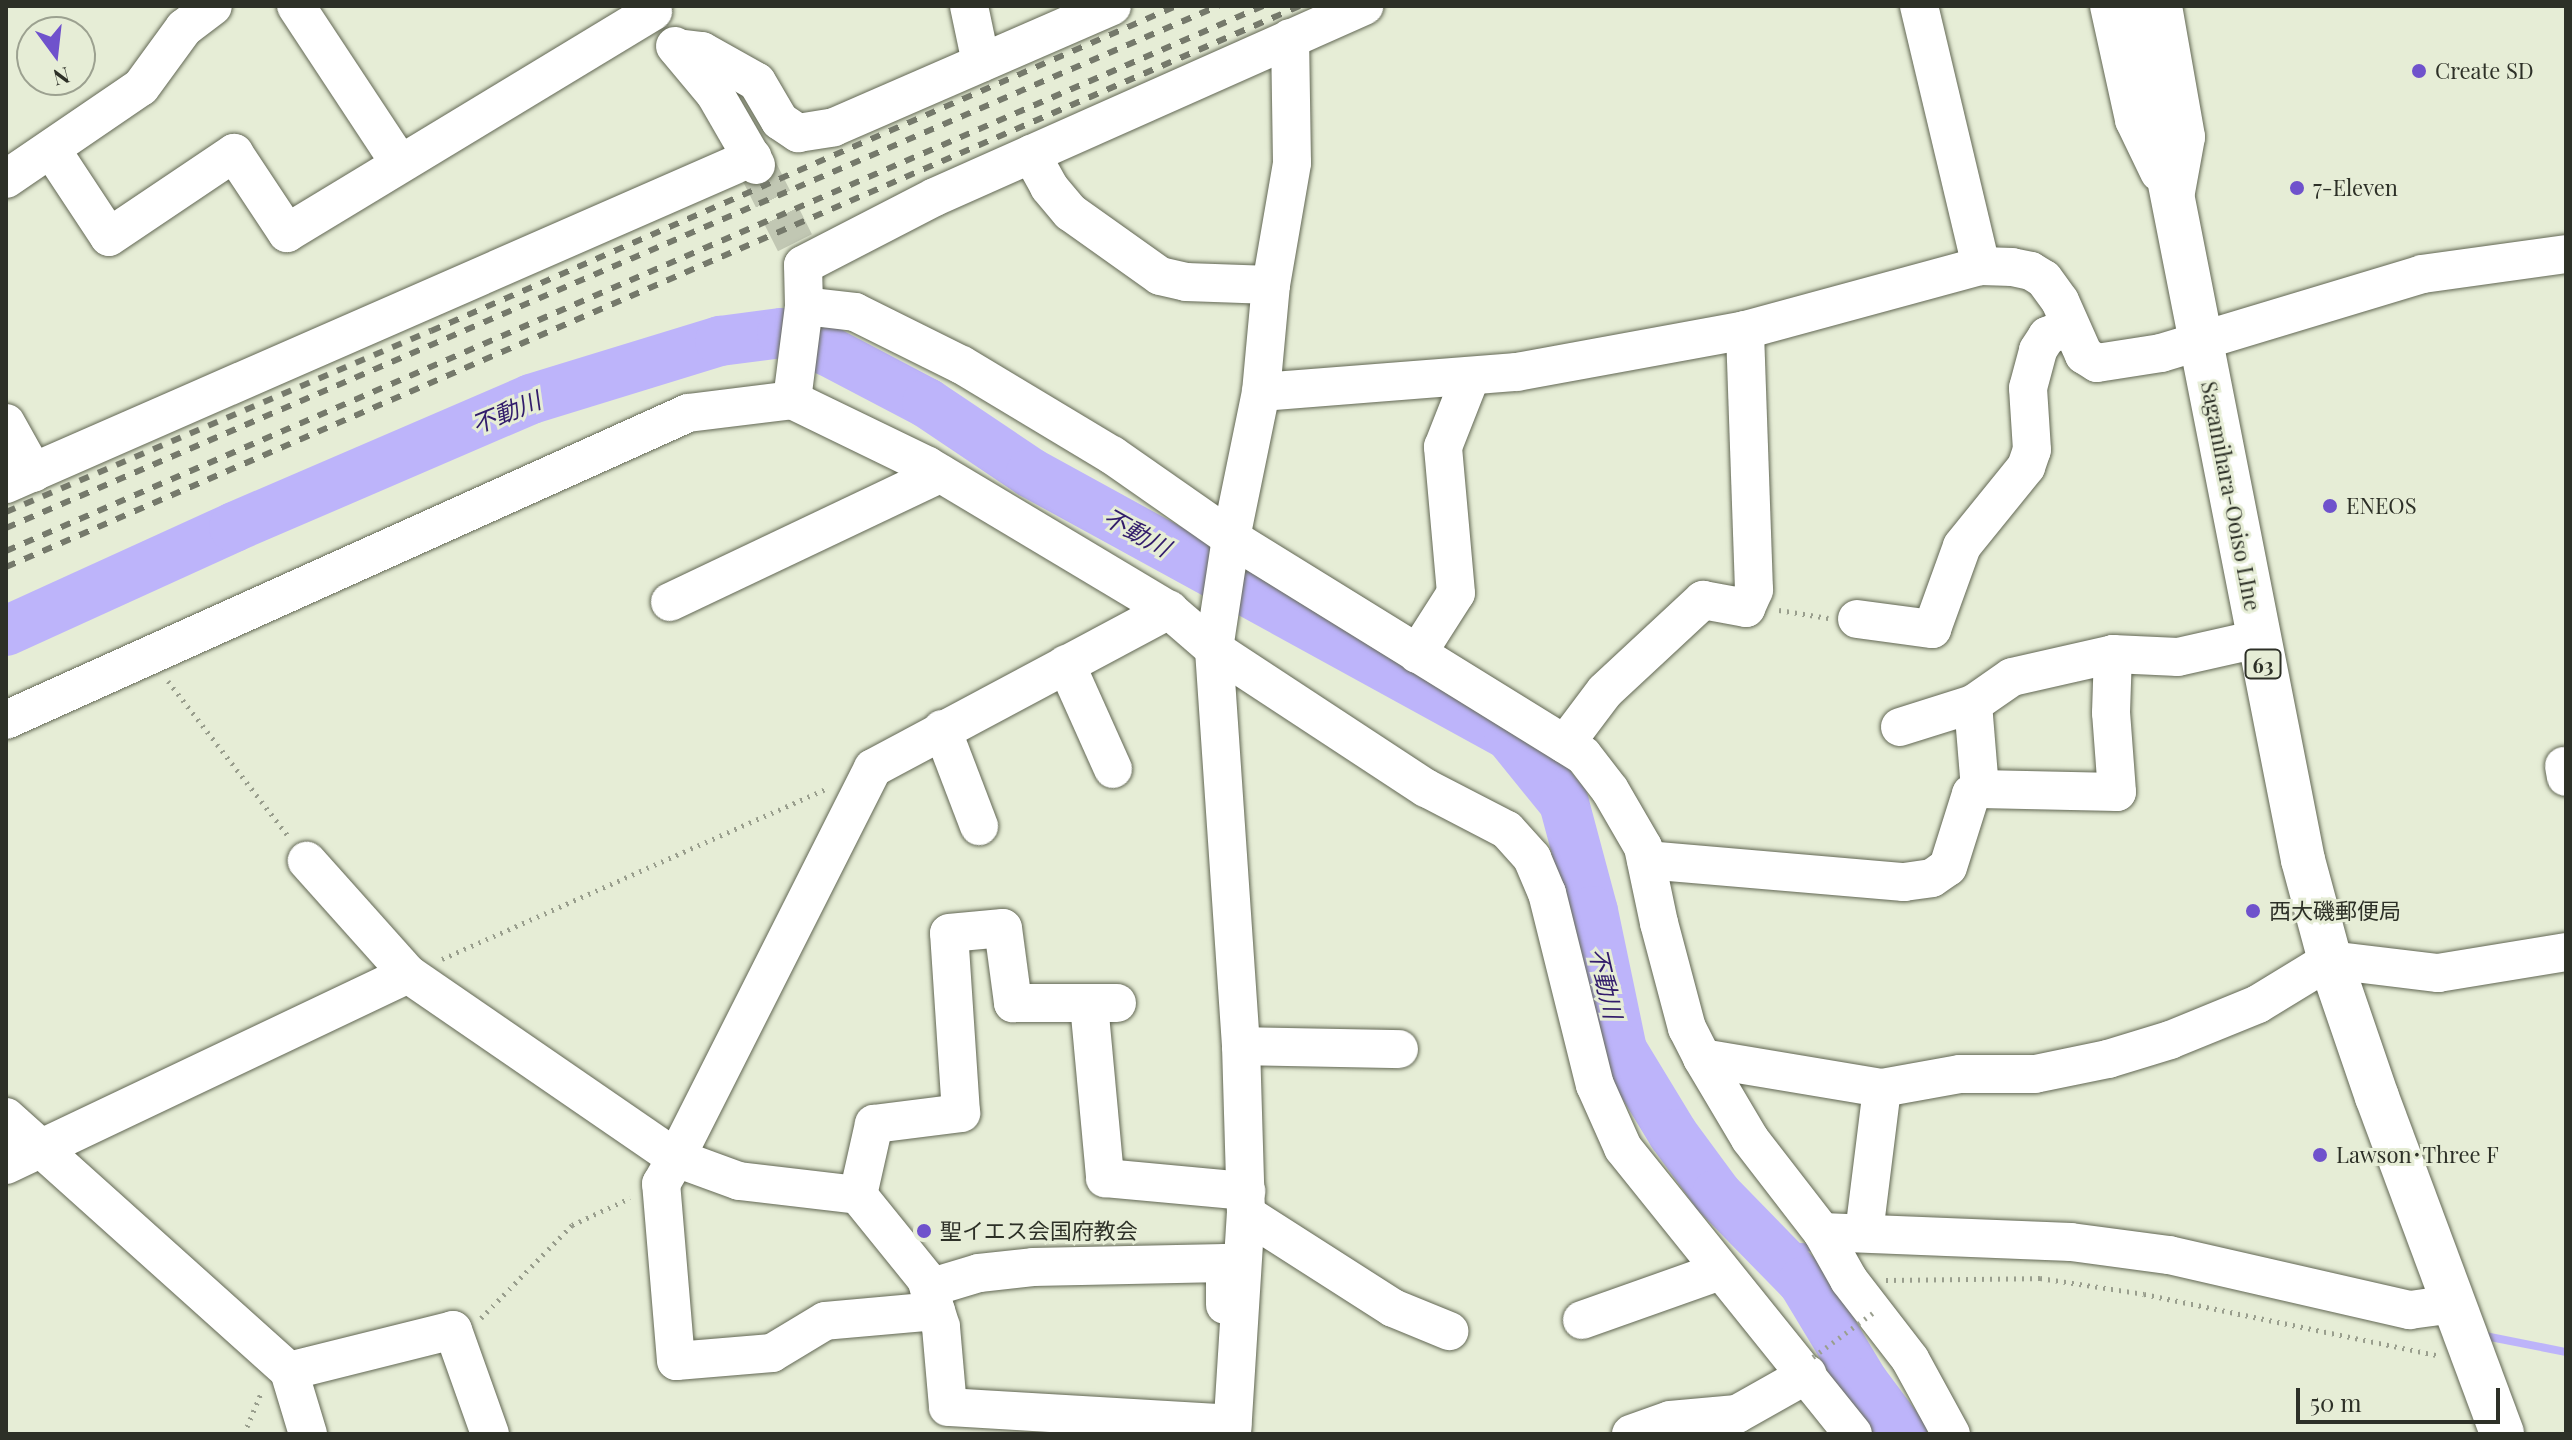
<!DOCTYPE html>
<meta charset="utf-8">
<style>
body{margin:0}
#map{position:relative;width:2572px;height:1440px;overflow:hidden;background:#e6edd6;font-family:"Playfair Display","Noto Sans JP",serif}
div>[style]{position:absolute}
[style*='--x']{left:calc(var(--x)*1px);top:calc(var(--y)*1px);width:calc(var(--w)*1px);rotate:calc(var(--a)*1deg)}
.stream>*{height:8px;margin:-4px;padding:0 4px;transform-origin:4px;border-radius:4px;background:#bdb4fa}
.river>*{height:50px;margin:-25px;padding:0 25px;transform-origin:25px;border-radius:25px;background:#bdb4fa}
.minor-tunnel>*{height:38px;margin-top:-19px;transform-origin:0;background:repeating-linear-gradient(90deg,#c1c7b3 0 38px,transparent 0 57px)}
.path>*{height:5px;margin-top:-2.5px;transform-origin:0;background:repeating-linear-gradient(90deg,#999e8d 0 2px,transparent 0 8px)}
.roads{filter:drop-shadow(0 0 2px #626754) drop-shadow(0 0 2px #626754)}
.minor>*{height:38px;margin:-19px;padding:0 19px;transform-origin:19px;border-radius:19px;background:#fff}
.major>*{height:44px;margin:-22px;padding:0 22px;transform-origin:22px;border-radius:22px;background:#fff}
.rail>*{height:6px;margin-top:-3px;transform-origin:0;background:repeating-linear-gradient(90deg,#75796b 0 10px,transparent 0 20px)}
.path-bridge>*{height:5px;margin-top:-2.5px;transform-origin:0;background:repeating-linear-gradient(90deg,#999e8d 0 2px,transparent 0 8px)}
.dots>*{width:22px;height:22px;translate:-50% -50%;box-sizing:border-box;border:4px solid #e6edd6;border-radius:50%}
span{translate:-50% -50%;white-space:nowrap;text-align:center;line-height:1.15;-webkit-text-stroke:6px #e6edd6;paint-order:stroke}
.shield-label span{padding:2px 6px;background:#e6edd6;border:2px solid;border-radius:6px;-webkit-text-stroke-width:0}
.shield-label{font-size:20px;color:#2d3027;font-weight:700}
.poi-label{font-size:22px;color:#2d3027}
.left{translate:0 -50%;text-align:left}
.street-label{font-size:22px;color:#2d3027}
.water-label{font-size:24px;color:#321c6b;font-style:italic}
.frame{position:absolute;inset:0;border:8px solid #2d3027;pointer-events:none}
.north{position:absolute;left:16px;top:16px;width:80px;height:80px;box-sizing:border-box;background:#e6edd6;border:2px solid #9ca190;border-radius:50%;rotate:165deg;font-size:22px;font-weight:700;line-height:32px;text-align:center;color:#2d3027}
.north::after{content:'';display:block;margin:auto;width:28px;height:36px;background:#6f52cc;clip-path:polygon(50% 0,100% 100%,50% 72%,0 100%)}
.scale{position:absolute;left:2296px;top:1388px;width:204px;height:36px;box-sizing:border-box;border:4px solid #2d3027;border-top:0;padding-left:10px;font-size:24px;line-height:28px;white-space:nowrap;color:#2d3027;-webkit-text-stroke:6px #e6edd6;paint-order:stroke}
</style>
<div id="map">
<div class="stream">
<i style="--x:1765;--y:1245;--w:54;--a:3.2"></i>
<i style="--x:2480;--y:1335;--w:88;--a:11.2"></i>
</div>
<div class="river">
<i style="--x:6;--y:631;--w:251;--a:-24.5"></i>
<i style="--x:234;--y:527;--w:323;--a:-23.3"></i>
<i style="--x:531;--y:399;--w:198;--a:-17.1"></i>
<i style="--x:720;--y:341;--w:63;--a:-7.4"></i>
<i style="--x:782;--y:333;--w:49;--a:21.4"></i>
<i style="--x:828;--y:351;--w:112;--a:27.7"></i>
<i style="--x:927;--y:403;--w:125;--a:33.9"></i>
<i style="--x:1031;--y:473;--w:545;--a:28.73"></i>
<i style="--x:1509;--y:735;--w:87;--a:51"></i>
<i style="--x:1564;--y:803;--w:112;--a:75"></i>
<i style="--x:1593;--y:911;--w:142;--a:78.2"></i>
<i style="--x:1622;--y:1050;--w:98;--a:58.7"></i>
<i style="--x:1673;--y:1134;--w:74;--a:53.7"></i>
<i style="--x:1717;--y:1194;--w:123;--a:45.7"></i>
<i style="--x:1803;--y:1282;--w:118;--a:58.9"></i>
<i style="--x:1864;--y:1383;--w:64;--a:53.3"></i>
</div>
<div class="minor-tunnel">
<i style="--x:756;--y:165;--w:87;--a:63.4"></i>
</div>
<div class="path">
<i style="--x:1779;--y:610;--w:50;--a:9.3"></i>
<i style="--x:168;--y:681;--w:199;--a:52.2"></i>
<i style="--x:442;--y:959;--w:421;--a:-23.9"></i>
<i style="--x:1886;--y:1280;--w:154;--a:-0.7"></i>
<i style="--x:2040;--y:1278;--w:105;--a:8.7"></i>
<i style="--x:2144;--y:1294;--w:299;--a:11.8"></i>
<i style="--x:481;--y:1318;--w:130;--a:-45.6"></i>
<i style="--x:572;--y:1225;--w:64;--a:-25"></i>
<i style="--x:244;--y:1434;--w:47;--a:-67.3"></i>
</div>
<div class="roads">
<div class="minor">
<i style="--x:296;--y:6;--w:187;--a:56.6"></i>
<i style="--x:969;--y:6;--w:58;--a:78.1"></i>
<i style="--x:2109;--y:6;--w:117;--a:77.6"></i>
<i style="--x:2134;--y:120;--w:58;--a:64.3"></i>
<i style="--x:2163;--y:6;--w:133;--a:80"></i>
<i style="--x:2186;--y:137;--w:56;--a:100.3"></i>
<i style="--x:675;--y:46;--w:62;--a:50.2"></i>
<i style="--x:715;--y:94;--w:82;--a:60"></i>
<i style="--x:677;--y:48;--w:25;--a:7"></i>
<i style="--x:702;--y:51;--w:63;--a:29.4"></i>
<i style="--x:757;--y:82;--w:45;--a:59.5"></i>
<i style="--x:780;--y:121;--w:22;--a:34"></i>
<i style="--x:798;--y:133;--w:36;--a:-9"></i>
<i style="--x:834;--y:127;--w:303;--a:-23.5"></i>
<i style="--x:51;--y:149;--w:105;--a:56.6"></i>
<i style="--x:109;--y:237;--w:151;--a:-33.9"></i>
<i style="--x:234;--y:153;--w:96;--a:56.5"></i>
<i style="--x:287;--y:233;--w:428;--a:-31.2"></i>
<i style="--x:1031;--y:154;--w:38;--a:61"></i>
<i style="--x:1049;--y:187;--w:33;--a:50"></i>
<i style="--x:1070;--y:212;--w:110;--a:35.4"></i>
<i style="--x:1160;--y:276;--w:27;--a:13"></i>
<i style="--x:1186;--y:282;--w:85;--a:2"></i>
<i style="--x:6;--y:179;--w:163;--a:-34.3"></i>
<i style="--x:141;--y:87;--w:73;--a:-53.9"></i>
<i style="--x:184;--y:28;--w:36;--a:-37"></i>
<i style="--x:1981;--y:266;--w:31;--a:2"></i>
<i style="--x:2012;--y:267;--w:19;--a:12"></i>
<i style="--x:2031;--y:271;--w:15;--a:32"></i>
<i style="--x:2044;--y:279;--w:27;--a:54"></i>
<i style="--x:2060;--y:301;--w:59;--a:66"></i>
<i style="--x:2084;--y:355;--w:15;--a:32"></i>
<i style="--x:2097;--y:363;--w:65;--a:-8.9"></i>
<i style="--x:2161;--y:353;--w:273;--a:-16.8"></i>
<i style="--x:2422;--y:274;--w:145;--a:-7.9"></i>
<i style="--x:804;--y:306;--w:51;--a:6.7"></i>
<i style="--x:855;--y:312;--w:119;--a:26.4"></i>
<i style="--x:962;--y:365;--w:175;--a:31"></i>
<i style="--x:1112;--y:455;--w:145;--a:34.9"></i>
<i style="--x:1231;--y:538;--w:414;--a:31.7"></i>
<i style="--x:1583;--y:755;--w:44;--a:52.4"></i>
<i style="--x:1610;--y:790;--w:66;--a:59.9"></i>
<i style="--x:1643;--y:847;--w:78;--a:78.1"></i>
<i style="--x:1659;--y:923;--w:109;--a:75.1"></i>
<i style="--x:1687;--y:1028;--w:34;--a:63"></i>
<i style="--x:1702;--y:1058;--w:182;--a:9.5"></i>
<i style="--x:1882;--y:1088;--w:79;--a:-10.2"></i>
<i style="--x:1960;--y:1074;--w:75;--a:0"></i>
<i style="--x:2035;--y:1074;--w:75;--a:-11.6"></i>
<i style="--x:2108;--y:1059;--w:65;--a:-17"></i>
<i style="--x:2170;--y:1040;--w:95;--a:-22.2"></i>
<i style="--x:2258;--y:1004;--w:84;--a:-31.4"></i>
<i style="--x:2330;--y:960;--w:109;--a:6.9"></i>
<i style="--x:2438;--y:973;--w:130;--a:-9.3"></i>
<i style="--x:1261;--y:392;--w:257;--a:-4.5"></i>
<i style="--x:1517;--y:372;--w:232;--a:-10.4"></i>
<i style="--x:792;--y:400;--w:95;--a:-82.7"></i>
<i style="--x:804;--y:306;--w:41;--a:-91.4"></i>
<i style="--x:803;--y:265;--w:148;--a:-27.3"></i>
<i style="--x:935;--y:197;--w:470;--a:-24"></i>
<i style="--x:6;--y:423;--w:57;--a:60.8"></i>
<i style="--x:6;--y:484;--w:815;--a:-23.64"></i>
<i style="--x:670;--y:602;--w:299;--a:-25.4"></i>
<i style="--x:1857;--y:619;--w:76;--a:7.6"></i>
<i style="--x:1932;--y:629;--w:88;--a:-70.1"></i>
<i style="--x:1962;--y:546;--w:102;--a:-51"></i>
<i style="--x:2026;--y:467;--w:18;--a:-71"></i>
<i style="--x:2032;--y:450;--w:62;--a:-93.7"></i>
<i style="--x:2028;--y:388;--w:39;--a:-75"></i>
<i style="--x:2038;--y:350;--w:17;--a:-57"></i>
<i style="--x:2047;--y:336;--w:23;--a:-23"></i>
<i style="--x:1417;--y:654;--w:72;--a:-57.4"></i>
<i style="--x:1456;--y:593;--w:147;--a:-95.1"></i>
<i style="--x:1443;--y:447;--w:76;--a:-68.5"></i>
<i style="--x:1066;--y:664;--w:115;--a:65.9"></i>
<i style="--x:1973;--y:704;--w:85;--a:85.3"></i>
<i style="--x:1980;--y:789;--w:137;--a:1.3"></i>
<i style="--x:2117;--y:792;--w:79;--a:-94.3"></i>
<i style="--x:2111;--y:713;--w:59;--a:-88.1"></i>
<i style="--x:6;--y:720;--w:748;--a:-24.23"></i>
<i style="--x:688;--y:413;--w:105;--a:-7.1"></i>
<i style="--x:792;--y:400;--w:151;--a:25.9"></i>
<i style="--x:928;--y:466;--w:281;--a:30.9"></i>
<i style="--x:1169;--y:610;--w:60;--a:40.9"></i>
<i style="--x:1214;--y:649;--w:254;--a:33.3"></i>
<i style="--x:1426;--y:788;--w:91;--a:27.4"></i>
<i style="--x:1507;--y:830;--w:38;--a:48"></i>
<i style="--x:1532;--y:858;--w:38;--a:67"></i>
<i style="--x:1547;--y:893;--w:198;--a:76"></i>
<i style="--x:1595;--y:1085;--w:69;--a:66"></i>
<i style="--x:1623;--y:1148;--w:367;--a:51.2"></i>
<i style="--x:1900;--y:727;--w:77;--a:-17.5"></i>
<i style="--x:1973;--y:704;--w:47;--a:-34.7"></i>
<i style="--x:2012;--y:677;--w:104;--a:-12.8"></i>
<i style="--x:2113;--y:654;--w:65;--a:2.6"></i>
<i style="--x:2178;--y:657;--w:82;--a:-12.7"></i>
<i style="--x:942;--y:729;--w:104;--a:69.1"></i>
<i style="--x:1565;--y:744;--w:66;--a:-53"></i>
<i style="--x:1605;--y:691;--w:134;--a:-42.9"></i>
<i style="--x:1703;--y:600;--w:44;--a:10.5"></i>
<i style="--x:1746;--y:608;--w:20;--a:-66"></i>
<i style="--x:1754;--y:590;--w:260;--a:-92"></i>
<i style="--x:1745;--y:330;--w:245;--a:-15.2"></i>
<i style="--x:1981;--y:266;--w:267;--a:-103.4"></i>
<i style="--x:2564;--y:766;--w:11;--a:80"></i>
<i style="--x:1646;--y:860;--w:259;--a:4.9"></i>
<i style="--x:1904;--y:882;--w:28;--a:-8"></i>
<i style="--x:1932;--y:878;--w:19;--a:-35"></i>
<i style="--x:1948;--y:867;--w:77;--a:-72.5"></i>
<i style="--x:1971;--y:794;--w:10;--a:-29"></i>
<i style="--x:408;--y:974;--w:325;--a:34.5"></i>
<i style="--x:676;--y:1158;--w:437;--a:-63.2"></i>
<i style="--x:873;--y:768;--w:336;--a:-28.1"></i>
<i style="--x:1089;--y:1004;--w:175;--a:84.7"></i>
<i style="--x:1105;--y:1178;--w:142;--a:5.3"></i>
<i style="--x:1241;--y:1046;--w:158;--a:1.1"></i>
<i style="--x:1702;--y:1058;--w:94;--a:59.3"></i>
<i style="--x:1750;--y:1139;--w:118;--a:52.3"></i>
<i style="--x:6;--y:1117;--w:380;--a:41.9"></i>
<i style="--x:289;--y:1371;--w:169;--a:-14"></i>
<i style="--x:453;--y:1330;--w:110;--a:70.4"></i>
<i style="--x:6;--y:1165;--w:445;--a:-25.4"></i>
<i style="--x:408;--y:974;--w:152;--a:-131.8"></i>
<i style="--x:858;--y:1195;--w:73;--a:-77.3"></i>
<i style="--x:874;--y:1124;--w:88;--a:-7.2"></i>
<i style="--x:961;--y:1113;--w:180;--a:-93.8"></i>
<i style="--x:949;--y:933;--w:54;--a:-5.3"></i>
<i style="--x:1003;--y:928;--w:76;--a:82.4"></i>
<i style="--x:1013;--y:1003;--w:104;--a:0"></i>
<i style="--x:1246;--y:1214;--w:174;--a:32.6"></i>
<i style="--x:1393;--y:1308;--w:61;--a:22.3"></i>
<i style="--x:1864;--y:1233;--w:146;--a:-82.9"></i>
<i style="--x:929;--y:1288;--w:52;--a:-16.7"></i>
<i style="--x:979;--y:1273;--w:54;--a:-6.3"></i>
<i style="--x:1033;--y:1267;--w:192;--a:-1.2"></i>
<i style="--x:1225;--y:1263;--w:42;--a:90"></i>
<i style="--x:936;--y:1311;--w:111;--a:174.9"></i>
<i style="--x:825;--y:1321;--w:62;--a:148.9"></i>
<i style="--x:772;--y:1353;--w:96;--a:175.2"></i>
<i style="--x:676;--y:1361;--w:178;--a:-94.8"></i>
<i style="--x:661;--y:1184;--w:30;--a:-60"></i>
<i style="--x:676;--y:1158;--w:67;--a:20.1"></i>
<i style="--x:739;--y:1181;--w:120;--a:6.7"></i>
<i style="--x:858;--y:1195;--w:108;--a:51"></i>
<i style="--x:926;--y:1279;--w:50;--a:72.6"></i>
<i style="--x:941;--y:1327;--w:80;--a:85"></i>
<i style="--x:948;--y:1407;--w:285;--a:3.4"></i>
<i style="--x:1582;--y:1320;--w:146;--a:-19.5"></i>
<i style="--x:289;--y:1371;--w:66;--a:73.2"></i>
<i style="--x:1232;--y:1434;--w:220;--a:-86.4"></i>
<i style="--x:1246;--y:1214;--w:168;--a:-91.7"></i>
<i style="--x:1241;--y:1046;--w:398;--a:-93.9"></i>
<i style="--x:1214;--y:649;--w:112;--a:-81.3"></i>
<i style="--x:1231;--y:538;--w:149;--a:-78.4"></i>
<i style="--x:1261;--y:392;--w:107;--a:-84.7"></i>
<i style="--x:1271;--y:285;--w:124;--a:-80.2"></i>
<i style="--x:1292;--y:163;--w:125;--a:-90.9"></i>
<i style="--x:1631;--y:1434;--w:41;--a:-19.7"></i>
<i style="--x:1670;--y:1420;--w:67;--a:-5.1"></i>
<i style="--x:1737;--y:1414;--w:81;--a:-29.4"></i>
<i style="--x:1951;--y:1434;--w:85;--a:-118.7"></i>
<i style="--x:1910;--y:1359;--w:100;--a:-127.7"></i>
<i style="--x:1849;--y:1280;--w:55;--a:-119.4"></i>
<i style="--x:1822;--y:1232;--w:249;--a:2.3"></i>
<i style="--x:2071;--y:1242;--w:99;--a:7.6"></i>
<i style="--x:2169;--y:1255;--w:247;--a:12.9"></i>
<i style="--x:2410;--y:1310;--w:43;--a:-7.9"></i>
</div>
<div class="major">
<i style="--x:2135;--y:6;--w:870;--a:78.87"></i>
<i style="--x:2303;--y:860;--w:104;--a:74.9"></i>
<i style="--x:2330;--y:960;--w:145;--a:71.1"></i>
<i style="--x:2377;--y:1097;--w:359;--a:69.6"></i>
</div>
</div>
<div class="rail">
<i style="--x:6;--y:512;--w:462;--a:-23.1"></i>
<i style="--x:431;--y:331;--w:813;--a:-23.57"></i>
<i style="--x:6;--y:528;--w:1320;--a:-23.3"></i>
<i style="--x:6;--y:551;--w:1370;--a:-23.44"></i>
<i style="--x:6;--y:567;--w:1410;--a:-23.44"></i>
</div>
<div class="path-bridge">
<i style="--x:1813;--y:1357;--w:76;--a:-36.4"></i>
</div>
<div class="dots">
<i style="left:2419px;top:71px;background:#6f52cc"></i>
<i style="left:2297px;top:188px;background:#6f52cc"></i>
<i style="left:2330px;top:506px;background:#6f52cc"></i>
<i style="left:2253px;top:911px;background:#6f52cc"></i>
<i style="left:2320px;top:1155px;background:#6f52cc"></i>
<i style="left:924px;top:1231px;background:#6f52cc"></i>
</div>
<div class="shield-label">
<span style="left:2263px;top:664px">63</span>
</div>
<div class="poi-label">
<span class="left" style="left:2435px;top:71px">Create SD</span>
<span class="left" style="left:2313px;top:188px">7-Eleven</span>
<span class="left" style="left:2346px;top:506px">ENEOS</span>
<span class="left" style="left:2269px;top:911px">西大磯郵便局</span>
<span class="left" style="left:2336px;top:1155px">Lawson･Three F</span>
<span class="left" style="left:940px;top:1231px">聖イエス会国府教会</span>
</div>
<div class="street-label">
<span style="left:2231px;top:496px;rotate:79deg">Sagamihara-Ooiso LIne</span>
</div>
<div class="water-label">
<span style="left:506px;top:412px;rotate:-22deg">不動川</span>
<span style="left:1137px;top:532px;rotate:29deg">不動川</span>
<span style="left:1606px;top:983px;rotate:77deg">不動川</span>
</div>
<div class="frame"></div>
<div class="north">N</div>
<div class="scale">50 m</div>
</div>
